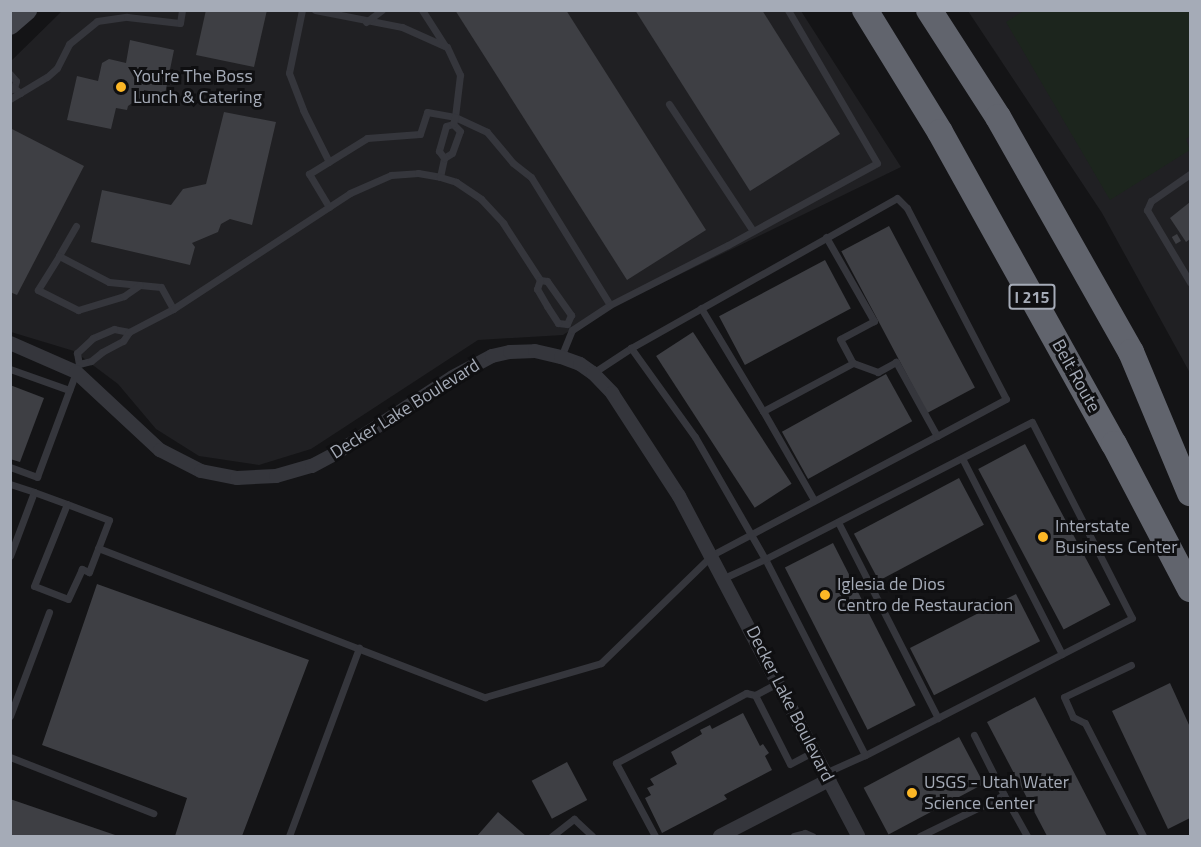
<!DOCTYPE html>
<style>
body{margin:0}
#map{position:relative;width:1201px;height:847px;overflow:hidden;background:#141416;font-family:"Titillium Web",sans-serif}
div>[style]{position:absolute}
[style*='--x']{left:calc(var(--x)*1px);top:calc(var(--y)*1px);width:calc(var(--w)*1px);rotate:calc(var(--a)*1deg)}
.built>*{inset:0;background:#202023}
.green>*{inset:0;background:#1c251d}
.building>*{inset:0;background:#3e3f44;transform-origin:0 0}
.lane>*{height:7px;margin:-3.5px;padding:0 3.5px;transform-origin:3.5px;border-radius:3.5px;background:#35363c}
.street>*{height:14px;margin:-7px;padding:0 7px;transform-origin:7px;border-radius:7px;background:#35363c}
.secondary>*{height:20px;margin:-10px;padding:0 10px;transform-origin:10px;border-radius:10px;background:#43454c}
.highway>*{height:26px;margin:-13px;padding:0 13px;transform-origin:13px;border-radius:13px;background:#61646d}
.dots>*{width:16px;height:16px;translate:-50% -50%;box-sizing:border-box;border:3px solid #0f0f11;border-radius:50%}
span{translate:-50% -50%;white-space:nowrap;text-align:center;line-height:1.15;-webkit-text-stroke:6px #0f0f11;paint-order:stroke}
.shield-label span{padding:2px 4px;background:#0f0f11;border:2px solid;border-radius:4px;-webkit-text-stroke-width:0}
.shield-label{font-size:16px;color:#a5abb7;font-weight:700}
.poi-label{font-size:18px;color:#a5abb7}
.left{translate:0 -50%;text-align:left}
.street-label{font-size:18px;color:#a5abb7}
.frame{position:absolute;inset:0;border:12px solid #a5abb7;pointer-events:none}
</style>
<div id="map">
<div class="built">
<i style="clip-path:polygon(62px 11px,801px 11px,901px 167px,586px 320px,563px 335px,478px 340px,311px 449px,259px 465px,199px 456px,156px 429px,118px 384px,74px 351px,11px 332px,10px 62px)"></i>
<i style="clip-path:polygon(968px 11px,1190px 11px,1190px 373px,1102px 213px)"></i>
</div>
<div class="green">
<i style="clip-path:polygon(1025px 10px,1190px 11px,1190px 136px,1186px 139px,1190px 150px,1110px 200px,1006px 22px)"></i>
</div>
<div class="building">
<i style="clip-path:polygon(206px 10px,267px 10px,254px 67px,196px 55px)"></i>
<i style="clip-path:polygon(455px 10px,566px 10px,706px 230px,627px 280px)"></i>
<i style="clip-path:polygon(635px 10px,762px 10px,840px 134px,750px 191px)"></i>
<i style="clip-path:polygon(130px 40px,174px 50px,165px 94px,144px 90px,142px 101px,138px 99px,128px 106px,127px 110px,116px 108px,111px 129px,67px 120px,77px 76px,98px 81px,102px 63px,109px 59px,126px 63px)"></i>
<i style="clip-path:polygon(224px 112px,276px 122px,252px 225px,230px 219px,221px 224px,218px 232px,192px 243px,195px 247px,190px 265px,91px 242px,102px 190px,171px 205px,183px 189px,206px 184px)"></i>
<i style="clip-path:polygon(10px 128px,84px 166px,17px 295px,10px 292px)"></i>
<i style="clip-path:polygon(1190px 202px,1190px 239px,1186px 242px,1170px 218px)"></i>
<i style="left:889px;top:226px;width:183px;height:54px;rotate:62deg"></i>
<i style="left:1177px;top:234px;width:8px;height:6px;rotate:60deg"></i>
<i style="left:825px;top:260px;width:55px;height:120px;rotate:62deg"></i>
<i style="left:693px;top:332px;width:181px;height:44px;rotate:57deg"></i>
<i style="left:886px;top:374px;width:54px;height:119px;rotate:61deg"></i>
<i style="clip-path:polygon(10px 385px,44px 398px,20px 462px,10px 459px)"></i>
<i style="left:1025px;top:444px;width:182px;height:53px;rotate:62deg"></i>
<i style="left:959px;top:478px;width:53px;height:119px;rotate:62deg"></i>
<i style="left:833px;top:543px;width:182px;height:54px;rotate:63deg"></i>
<i style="clip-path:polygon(97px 584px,309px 660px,242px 836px,175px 836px,187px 798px,42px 745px)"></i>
<i style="left:1016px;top:594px;width:53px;height:119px;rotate:63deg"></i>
<i style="clip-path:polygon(1170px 683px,1190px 727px,1190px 818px,1168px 829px,1112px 711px)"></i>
<i style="clip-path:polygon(1035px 697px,1107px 836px,1047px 836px,987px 722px)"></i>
<i style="clip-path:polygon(743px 713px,760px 746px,763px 744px,769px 753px,765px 756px,772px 770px,724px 795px,727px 799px,662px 833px,645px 798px,651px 795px,647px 788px,654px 785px,650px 779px,677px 764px,671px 752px,702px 734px,700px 730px,710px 725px,712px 729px)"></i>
<i style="left:959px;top:737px;width:53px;height:108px;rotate:62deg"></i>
<i style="left:567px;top:762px;width:43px;height:40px;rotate:62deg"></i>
<i style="clip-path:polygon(10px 799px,118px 836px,10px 836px)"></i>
<i style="clip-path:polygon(498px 812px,526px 836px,477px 836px)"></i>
</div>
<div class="lane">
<i style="--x:302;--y:10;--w:64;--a:101.7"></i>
<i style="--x:289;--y:73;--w:40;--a:69"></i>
<i style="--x:303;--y:110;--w:58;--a:63.4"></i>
<i style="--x:315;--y:10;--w:89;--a:11.1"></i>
<i style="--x:402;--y:27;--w:49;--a:24"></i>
<i style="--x:447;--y:47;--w:31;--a:65"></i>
<i style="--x:460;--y:75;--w:42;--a:96.8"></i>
<i style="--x:455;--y:117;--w:35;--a:25"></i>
<i style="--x:487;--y:132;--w:40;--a:50"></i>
<i style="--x:513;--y:163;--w:23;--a:38"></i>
<i style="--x:531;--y:177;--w:150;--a:58.3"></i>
<i style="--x:422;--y:10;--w:43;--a:57.4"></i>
<i style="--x:366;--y:22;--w:20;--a:-37"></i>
<i style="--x:10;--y:74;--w:9;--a:49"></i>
<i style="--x:16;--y:81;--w:7;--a:106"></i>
<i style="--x:14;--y:88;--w:4;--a:153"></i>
<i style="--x:14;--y:88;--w:8;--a:40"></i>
<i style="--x:20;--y:93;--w:31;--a:-31"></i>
<i style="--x:47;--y:77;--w:13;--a:-42"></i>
<i style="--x:57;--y:68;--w:27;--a:-63"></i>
<i style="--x:69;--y:44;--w:36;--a:-39"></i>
<i style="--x:97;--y:21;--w:30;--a:-8"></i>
<i style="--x:127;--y:17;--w:53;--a:6.5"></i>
<i style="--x:180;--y:23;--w:13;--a:-81"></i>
<i style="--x:10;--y:99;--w:12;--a:-31"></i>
<i style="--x:669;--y:104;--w:152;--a:56.5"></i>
<i style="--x:1190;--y:174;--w:47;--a:145.3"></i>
<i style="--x:1151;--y:201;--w:10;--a:114"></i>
<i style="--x:1147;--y:210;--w:84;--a:59.2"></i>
<i style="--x:440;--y:177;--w:19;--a:-78"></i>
<i style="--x:444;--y:158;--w:9;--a:-32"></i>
<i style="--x:452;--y:153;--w:23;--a:-70"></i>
<i style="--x:460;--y:131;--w:10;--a:-135"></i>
<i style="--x:453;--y:124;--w:7;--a:164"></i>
<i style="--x:446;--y:126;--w:26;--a:106"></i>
<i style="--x:439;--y:151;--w:9;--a:54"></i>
<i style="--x:329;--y:207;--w:39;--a:-121"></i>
<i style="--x:309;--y:174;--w:68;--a:-31.8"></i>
<i style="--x:367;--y:138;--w:53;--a:-4.3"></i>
<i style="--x:420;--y:134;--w:23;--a:-72"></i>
<i style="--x:427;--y:112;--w:28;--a:10"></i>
<i style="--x:455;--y:117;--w:7;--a:106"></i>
<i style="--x:76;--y:226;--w:34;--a:120"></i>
<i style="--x:59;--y:256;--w:56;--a:27.5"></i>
<i style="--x:109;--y:282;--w:52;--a:5.5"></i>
<i style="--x:161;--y:287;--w:25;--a:61"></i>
<i style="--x:826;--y:237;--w:97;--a:60.3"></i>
<i style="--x:874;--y:321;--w:38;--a:152"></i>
<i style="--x:840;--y:339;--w:27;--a:62"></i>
<i style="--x:59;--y:256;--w:40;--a:122"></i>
<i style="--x:38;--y:290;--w:45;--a:26.6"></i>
<i style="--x:78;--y:310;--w:48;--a:-16.9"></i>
<i style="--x:124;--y:296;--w:19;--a:-35"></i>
<i style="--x:701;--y:308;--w:120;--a:59"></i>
<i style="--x:129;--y:332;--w:15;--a:-169"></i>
<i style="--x:114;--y:329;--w:23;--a:157"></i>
<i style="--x:93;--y:338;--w:22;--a:137"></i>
<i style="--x:77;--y:353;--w:11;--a:80"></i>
<i style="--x:79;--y:364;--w:12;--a:-14"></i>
<i style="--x:91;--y:361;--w:14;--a:-39"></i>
<i style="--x:102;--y:352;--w:24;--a:-28"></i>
<i style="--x:123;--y:341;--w:11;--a:-56"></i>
<i style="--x:129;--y:332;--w:50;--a:-27.6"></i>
<i style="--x:173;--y:309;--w:212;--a:-33.2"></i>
<i style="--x:350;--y:193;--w:45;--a:-23.7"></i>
<i style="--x:391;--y:175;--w:27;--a:-4"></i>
<i style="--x:418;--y:173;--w:22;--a:10"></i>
<i style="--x:440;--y:177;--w:17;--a:17"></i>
<i style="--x:456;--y:182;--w:30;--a:34"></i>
<i style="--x:481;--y:199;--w:33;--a:47"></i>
<i style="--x:503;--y:223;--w:68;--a:57"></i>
<i style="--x:540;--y:280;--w:7;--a:8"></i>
<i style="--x:547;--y:281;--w:42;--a:54.8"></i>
<i style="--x:571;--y:315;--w:10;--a:114"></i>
<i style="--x:567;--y:324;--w:9;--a:-174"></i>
<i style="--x:558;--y:323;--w:20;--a:-123"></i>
<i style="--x:547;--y:306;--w:20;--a:-120"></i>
<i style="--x:537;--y:289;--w:9;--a:-72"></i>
<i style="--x:561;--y:357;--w:29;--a:-68"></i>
<i style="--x:572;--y:330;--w:45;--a:-33.3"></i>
<i style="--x:610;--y:305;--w:132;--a:-27"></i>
<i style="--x:728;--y:245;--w:170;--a:-28.8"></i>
<i style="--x:877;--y:163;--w:177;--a:-120.2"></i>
<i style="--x:10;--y:369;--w:63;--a:19.6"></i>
<i style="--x:593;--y:373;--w:45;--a:-33.3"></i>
<i style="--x:1032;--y:422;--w:220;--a:63"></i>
<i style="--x:1132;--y:618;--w:300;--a:152.8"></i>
<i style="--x:865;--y:755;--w:220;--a:-117"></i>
<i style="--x:765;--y:559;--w:300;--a:-27.2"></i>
<i style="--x:962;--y:458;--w:220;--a:63"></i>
<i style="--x:10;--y:467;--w:29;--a:20"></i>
<i style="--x:37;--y:477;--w:112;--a:-69.6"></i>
<i style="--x:10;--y:484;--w:25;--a:18"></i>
<i style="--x:34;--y:492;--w:68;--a:110.6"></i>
<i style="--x:34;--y:492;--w:35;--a:20"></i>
<i style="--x:67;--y:504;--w:45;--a:20.9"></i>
<i style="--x:109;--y:520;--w:56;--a:111"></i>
<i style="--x:89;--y:572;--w:8;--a:-157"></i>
<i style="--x:82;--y:569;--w:33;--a:115"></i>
<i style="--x:68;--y:599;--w:36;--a:-159"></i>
<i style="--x:34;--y:586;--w:88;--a:-68.1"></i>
<i style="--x:838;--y:522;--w:220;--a:63"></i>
<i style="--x:98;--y:548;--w:415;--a:21.1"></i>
<i style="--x:485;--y:697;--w:121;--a:-16.3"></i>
<i style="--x:601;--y:663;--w:155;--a:-44.2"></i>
<i style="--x:712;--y:555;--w:255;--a:-27.9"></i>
<i style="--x:937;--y:436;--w:85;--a:-119"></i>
<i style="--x:896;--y:362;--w:21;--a:151"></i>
<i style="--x:878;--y:372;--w:27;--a:-160"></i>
<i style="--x:853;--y:363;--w:102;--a:151.9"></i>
<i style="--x:763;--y:411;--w:103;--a:60.2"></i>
<i style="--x:724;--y:578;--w:45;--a:-24.9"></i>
<i style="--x:765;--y:559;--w:141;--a:-119.8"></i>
<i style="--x:695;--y:437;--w:110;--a:-125.7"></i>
<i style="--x:631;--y:348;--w:305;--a:-29.4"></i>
<i style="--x:897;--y:198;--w:14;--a:45"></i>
<i style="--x:907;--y:208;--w:215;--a:62.6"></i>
<i style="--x:1006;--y:399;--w:78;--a:151.8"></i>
<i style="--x:1131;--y:665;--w:74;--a:154.5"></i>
<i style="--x:1064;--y:697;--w:22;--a:66"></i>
<i style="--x:1073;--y:717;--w:13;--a:27"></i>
<i style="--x:1085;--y:723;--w:127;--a:62.8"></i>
<i style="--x:755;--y:695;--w:77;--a:63.1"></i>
<i style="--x:790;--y:764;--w:27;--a:-28"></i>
<i style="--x:10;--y:716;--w:111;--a:-69.4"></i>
<i style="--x:974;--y:735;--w:67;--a:63.4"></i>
<i style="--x:10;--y:757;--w:154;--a:21.4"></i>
<i style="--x:825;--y:773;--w:44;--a:-24.2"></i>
<i style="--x:289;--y:836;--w:201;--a:-69.6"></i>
<i style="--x:552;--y:836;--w:28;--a:-38"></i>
<i style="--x:574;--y:819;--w:25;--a:43"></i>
<i style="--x:655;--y:836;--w:83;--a:-118.1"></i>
<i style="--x:616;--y:763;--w:148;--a:-28.3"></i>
<i style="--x:746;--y:693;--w:9;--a:13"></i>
<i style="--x:755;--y:695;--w:26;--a:-28"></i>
<i style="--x:794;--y:836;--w:11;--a:-15"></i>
<i style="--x:805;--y:833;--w:8;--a:23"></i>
<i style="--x:920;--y:836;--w:93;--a:-26"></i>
<i style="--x:1004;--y:795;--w:47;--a:60.7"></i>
</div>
<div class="street">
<i style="--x:10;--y:343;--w:72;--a:23.7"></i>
<i style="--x:76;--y:372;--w:115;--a:42.9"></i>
<i style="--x:160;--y:450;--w:46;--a:27.1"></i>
<i style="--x:201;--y:471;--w:37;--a:11"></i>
<i style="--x:237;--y:478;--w:39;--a:-3"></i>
<i style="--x:276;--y:476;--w:37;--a:-16"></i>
<i style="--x:312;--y:466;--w:30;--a:-28"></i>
<i style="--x:338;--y:452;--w:137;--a:-33.1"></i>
<i style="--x:453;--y:377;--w:44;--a:-28.3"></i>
<i style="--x:492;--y:356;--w:18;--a:-13"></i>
<i style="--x:510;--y:352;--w:25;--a:-2"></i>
<i style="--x:535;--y:351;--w:27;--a:13"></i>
<i style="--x:561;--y:357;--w:20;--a:20"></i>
<i style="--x:580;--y:364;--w:16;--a:35"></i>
<i style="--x:593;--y:373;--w:28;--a:46"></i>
<i style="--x:612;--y:393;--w:123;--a:57"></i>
<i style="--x:679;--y:496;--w:384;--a:62.2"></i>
<i style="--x:720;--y:836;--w:123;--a:-27.2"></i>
</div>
<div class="secondary">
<i style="--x:10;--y:25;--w:23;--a:-41"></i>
</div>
<div class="highway">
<i style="--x:865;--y:10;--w:143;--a:58.4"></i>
<i style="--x:940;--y:132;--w:357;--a:60.9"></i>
<i style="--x:1114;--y:444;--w:164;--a:62.3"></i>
<i style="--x:929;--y:10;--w:127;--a:57.2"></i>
<i style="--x:998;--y:117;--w:270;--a:60.5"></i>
<i style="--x:1131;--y:352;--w:153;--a:67.3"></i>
</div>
<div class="dots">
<i style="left:121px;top:87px;background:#fcb726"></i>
<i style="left:1043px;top:537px;background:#fcb726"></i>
<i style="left:825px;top:595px;background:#fcb726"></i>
<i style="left:912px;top:793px;background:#fcb726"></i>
</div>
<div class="shield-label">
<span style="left:1032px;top:297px">I 215</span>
</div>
<div class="poi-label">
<span class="left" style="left:133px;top:87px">You're The Boss<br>Lunch &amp; Catering</span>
<span class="left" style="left:1055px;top:537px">Interstate<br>Business Center</span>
<span class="left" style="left:837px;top:595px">Iglesia de Dios<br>Centro de Restauracion</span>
<span class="left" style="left:924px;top:793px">USGS - Utah Water<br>Science Center</span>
</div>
<div class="street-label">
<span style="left:1076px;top:376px;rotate:61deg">Belt Route</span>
<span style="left:405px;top:409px;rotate:-32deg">Decker Lake Boulevard</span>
<span style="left:790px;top:704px;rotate:63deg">Decker Lake Boulevard</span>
</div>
<div class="frame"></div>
</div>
